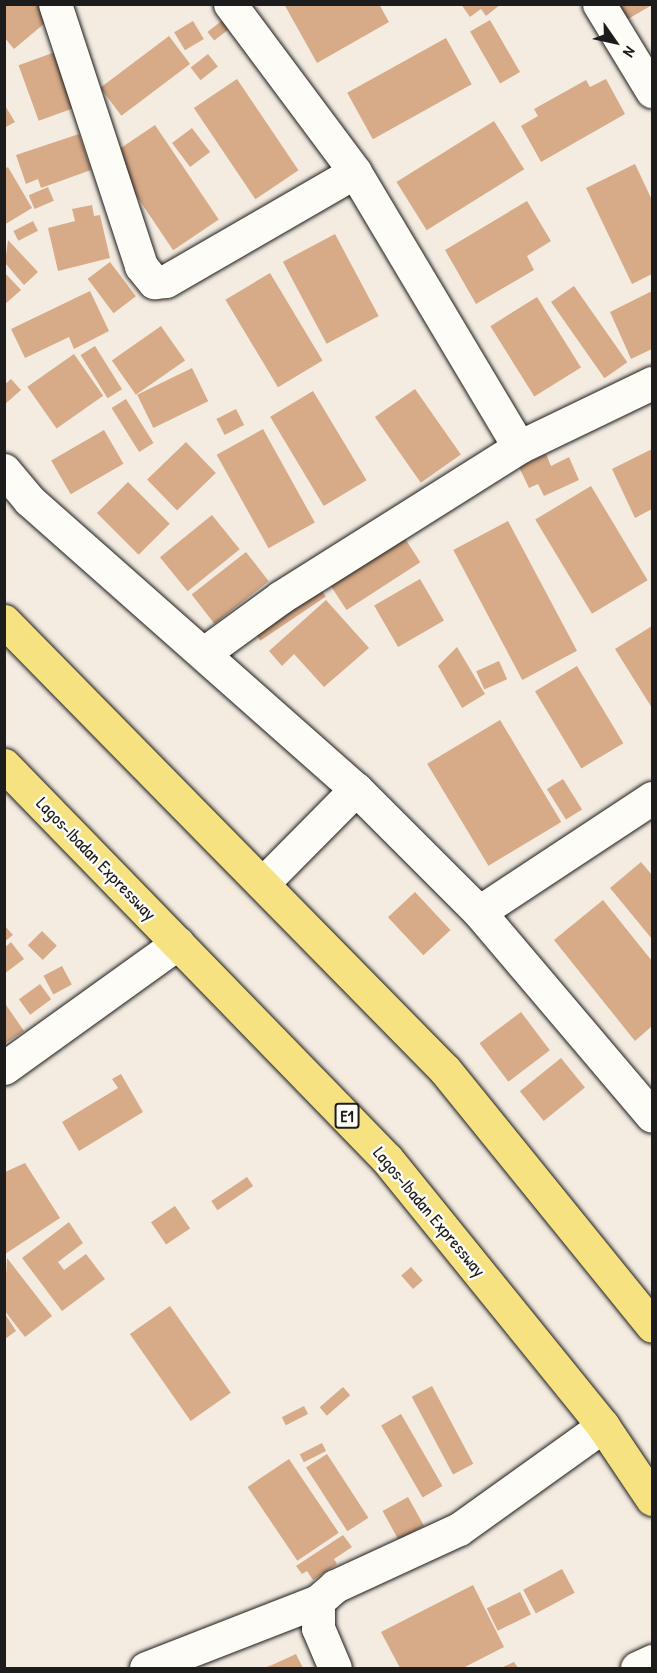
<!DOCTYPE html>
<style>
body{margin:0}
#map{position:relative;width:657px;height:1673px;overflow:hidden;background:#f5ece1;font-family:"Patrick Hand",sans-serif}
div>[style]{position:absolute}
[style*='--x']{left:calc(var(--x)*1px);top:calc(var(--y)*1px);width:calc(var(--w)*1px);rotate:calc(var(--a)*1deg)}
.building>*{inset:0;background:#d7aa88;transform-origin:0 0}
.roads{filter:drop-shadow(0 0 2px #1c1c1c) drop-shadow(0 0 2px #1c1c1c)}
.minor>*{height:33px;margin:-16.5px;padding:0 16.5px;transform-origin:16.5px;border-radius:16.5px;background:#fdfcf7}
.highway>*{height:33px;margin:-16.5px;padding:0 16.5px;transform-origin:16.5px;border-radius:16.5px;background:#f7e281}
span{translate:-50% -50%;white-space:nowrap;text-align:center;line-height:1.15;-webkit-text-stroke:5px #fdfcf7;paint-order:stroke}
.shield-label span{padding:2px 4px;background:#fdfcf7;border:2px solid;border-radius:4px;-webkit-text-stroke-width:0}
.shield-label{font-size:16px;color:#1c1c1c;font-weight:700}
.street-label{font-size:18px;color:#1c1c1c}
.frame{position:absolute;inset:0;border:6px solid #1c1c1c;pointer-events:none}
.north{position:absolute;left:585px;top:12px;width:60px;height:60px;-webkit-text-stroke:4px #fdfcf7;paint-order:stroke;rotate:124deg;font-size:16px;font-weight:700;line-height:24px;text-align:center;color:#1c1c1c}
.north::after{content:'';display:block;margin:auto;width:21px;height:27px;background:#1c1c1c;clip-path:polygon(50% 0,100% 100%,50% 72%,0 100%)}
</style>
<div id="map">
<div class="building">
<i style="clip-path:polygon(4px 4px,39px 4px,51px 18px,14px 49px,4px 37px)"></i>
<i style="clip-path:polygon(284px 4px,379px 4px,389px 22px,317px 63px)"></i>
<i style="clip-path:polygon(461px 4px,501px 4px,486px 16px,481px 9px,470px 17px)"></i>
<i style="clip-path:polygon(613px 4px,652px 4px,652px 5px,623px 22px)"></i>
<i style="left:224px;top:19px;width:11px;height:21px;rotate:52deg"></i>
<i style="left:490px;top:20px;width:60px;height:23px;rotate:60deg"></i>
<i style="left:193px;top:21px;width:21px;height:22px;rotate:59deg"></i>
<i style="left:169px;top:36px;width:35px;height:86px;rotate:53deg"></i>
<i style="left:446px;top:38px;width:53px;height:113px;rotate:61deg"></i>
<i style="left:58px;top:51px;width:59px;height:42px;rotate:70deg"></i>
<i style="left:208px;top:54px;width:16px;height:22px;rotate:52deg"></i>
<i style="left:237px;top:79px;width:110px;height:52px;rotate:56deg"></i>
<i style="clip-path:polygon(606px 79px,625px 114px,541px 162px,521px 126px,538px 116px,534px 109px,586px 80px,590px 87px)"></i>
<i style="clip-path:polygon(4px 104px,15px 122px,4px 128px)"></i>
<i style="left:494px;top:121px;width:57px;height:115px;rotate:58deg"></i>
<i style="left:155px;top:125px;width:114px;height:55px;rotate:56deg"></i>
<i style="left:192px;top:128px;width:30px;height:25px;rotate:53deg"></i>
<i style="clip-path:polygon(79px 134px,91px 170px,41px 188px,38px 179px,26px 184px,16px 155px)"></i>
<i style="clip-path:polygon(635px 164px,652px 200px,652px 274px,632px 284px,586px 188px)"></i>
<i style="clip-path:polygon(8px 167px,32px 208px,4px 225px,4px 169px)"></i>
<i style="left:48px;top:187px;width:15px;height:21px;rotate:67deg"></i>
<i style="clip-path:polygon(527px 201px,551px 241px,527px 256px,534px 270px,476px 304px,445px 250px)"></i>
<i style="clip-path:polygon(92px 205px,94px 216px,100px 215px,110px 258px,58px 271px,48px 228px,75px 221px,72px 209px)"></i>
<i style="left:33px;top:221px;width:11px;height:22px;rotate:63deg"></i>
<i style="left:335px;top:234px;width:93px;height:59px;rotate:62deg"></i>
<i style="clip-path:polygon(8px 240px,38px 272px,24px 285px,5px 263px)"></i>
<i style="left:110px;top:262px;width:43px;height:28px;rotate:53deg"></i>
<i style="clip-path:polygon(4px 272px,21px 290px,4px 305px)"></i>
<i style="left:270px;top:273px;width:102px;height:52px;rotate:59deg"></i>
<i style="left:574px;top:286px;width:93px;height:28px;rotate:55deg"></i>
<i style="clip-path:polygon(90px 291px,109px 331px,74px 349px,69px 337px,25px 358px,11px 329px)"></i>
<i style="clip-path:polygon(652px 291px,652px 349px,631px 359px,610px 312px)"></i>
<i style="left:537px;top:297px;width:83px;height:55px;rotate:58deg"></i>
<i style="left:161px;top:326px;width:42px;height:60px;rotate:55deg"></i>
<i style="left:95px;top:346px;width:51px;height:17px;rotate:58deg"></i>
<i style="left:74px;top:354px;width:51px;height:57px;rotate:55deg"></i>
<i style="left:192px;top:368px;width:37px;height:61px;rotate:64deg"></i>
<i style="clip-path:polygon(11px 379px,21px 390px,4px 405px,4px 385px)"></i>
<i style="left:415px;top:389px;width:80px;height:49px;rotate:55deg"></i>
<i style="left:313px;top:391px;width:104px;height:50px;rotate:59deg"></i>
<i style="left:126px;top:399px;width:52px;height:17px;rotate:58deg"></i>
<i style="left:236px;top:409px;width:18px;height:22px;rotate:63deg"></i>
<i style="left:263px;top:429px;width:107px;height:53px;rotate:61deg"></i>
<i style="left:104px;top:430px;width:39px;height:61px;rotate:60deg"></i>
<i style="left:186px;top:442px;width:43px;height:54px;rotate:46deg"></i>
<i style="clip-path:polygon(652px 449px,652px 509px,635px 518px,612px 469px)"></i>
<i style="clip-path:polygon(546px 454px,551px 466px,569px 457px,579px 480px,544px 496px,538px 484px,529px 488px,519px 467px)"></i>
<i style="left:128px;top:482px;width:59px;height:44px;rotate:45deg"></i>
<i style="left:591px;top:486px;width:110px;height:65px;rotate:59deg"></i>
<i style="left:212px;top:515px;width:44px;height:67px;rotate:51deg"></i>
<i style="left:508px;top:521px;width:147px;height:62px;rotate:62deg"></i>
<i style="left:404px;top:537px;width:30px;height:88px;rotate:57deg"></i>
<i style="left:246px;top:552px;width:37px;height:69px;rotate:52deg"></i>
<i style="left:420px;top:579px;width:48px;height:53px;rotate:60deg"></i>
<i style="left:318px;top:585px;width:14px;height:79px;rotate:56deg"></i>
<i style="clip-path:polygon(326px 600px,369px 648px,324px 687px,294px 654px,282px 666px,269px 651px)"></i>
<i style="clip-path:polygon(652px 626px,652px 708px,615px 649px)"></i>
<i style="clip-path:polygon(457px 647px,485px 694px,462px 708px,438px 666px)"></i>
<i style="left:499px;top:661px;width:20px;height:25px;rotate:66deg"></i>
<i style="left:577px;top:666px;width:90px;height:49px;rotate:59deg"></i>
<i style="left:500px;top:720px;width:119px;height:85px;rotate:59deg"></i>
<i style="left:563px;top:779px;width:36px;height:19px;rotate:58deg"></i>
<i style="clip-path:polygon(641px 862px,652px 875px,652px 939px,610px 888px)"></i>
<i style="left:415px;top:892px;width:52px;height:37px;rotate:47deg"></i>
<i style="clip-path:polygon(603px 900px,652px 961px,652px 1026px,635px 1041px,554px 940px)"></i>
<i style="clip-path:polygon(4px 925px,13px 935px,4px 942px)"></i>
<i style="left:42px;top:931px;width:21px;height:20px;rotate:45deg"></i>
<i style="clip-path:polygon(11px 942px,24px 959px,4px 974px,4px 948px)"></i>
<i style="left:62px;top:966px;width:21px;height:21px;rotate:62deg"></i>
<i style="left:40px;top:984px;width:19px;height:26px;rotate:54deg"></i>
<i style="clip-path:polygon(4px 1002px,24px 1031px,4px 1044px)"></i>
<i style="left:521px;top:1012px;width:48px;height:52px;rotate:53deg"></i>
<i style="left:561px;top:1058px;width:38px;height:53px;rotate:51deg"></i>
<i style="clip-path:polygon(121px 1074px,143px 1112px,79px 1151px,62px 1122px,118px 1088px,112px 1079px)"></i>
<i style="clip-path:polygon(25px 1163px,60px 1218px,5px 1254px,5px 1172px)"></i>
<i style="left:247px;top:1177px;width:11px;height:43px;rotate:56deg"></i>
<i style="left:175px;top:1206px;width:27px;height:29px;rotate:56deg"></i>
<i style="clip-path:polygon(69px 1222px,83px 1243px,58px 1262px,64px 1270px,86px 1254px,105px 1279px,62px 1311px,22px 1258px)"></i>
<i style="clip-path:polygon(7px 1258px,52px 1316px,25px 1337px,4px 1310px)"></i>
<i style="left:411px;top:1267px;width:18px;height:13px;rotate:49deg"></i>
<i style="left:170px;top:1306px;width:106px;height:49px;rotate:55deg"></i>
<i style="clip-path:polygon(5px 1314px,16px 1331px,5px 1339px)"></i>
<i style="left:432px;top:1386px;width:88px;height:23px;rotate:62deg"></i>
<i style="left:343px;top:1387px;width:11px;height:31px;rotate:49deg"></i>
<i style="left:304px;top:1406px;width:9px;height:25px;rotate:63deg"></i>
<i style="left:401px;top:1414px;width:83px;height:23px;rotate:60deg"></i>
<i style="left:322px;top:1443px;width:9px;height:25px;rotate:63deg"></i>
<i style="left:327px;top:1454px;width:76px;height:25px;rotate:57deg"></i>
<i style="left:289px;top:1459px;width:89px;height:50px;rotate:56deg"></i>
<i style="left:408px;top:1497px;width:33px;height:29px;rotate:61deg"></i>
<i style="clip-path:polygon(343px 1535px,352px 1547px,334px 1559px,337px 1564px,313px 1580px,307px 1571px,302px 1574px,296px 1566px)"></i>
<i style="left:562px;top:1569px;width:27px;height:44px;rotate:62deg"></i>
<i style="clip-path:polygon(473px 1585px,504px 1647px,463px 1668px,400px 1668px,381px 1632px)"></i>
<i style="left:520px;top:1592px;width:25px;height:37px;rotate:64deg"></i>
<i style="clip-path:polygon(296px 1654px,303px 1668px,264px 1668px,272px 1665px)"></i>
<i style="clip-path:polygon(514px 1662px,518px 1668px,501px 1668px)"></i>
</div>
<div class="roads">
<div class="minor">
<i style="--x:55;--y:4;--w:276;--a:71.8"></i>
<i style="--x:141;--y:266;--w:21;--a:51"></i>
<i style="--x:154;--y:282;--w:12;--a:-5"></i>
<i style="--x:166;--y:281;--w:218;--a:-30"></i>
<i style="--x:230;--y:4;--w:209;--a:53.3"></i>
<i style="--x:355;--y:172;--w:320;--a:59.2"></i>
<i style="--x:599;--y:4;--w:102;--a:58.7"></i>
<i style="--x:4;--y:470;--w:39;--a:50"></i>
<i style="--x:29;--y:500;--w:436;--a:41.5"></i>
<i style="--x:356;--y:789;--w:174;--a:45"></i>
<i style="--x:479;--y:912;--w:267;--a:49.7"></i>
<i style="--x:204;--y:653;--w:95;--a:-36"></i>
<i style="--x:281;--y:597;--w:281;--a:-32.2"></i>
<i style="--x:519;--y:447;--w:148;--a:-25.7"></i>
<i style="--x:264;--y:882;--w:131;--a:-45.3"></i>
<i style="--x:479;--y:912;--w:207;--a:-33.4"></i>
<i style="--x:4;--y:1068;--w:214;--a:-35.7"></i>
<i style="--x:318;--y:1601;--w:27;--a:90"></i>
<i style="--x:318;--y:1628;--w:43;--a:67"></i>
<i style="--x:146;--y:1668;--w:185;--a:-21.3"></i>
<i style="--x:318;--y:1601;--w:23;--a:-41"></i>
<i style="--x:335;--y:1586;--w:136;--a:-24.7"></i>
<i style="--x:459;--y:1529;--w:177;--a:-35.6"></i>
<i style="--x:637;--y:1668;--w:17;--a:-25"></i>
</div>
<div class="highway">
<i style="--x:4;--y:621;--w:629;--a:45.52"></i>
<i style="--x:445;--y:1070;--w:329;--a:51"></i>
<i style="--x:4;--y:765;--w:549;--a:45.81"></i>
<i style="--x:387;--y:1159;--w:343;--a:51"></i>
<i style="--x:603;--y:1426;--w:88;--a:56.1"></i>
</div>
</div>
<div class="shield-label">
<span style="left:347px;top:1116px">E1</span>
</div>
<div class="street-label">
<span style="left:96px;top:859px;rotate:46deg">Lagos-Ibadan Expressway</span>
<span style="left:429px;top:1212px;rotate:50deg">Lagos-Ibadan Expressway</span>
</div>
<div class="frame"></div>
<div class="north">N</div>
</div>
